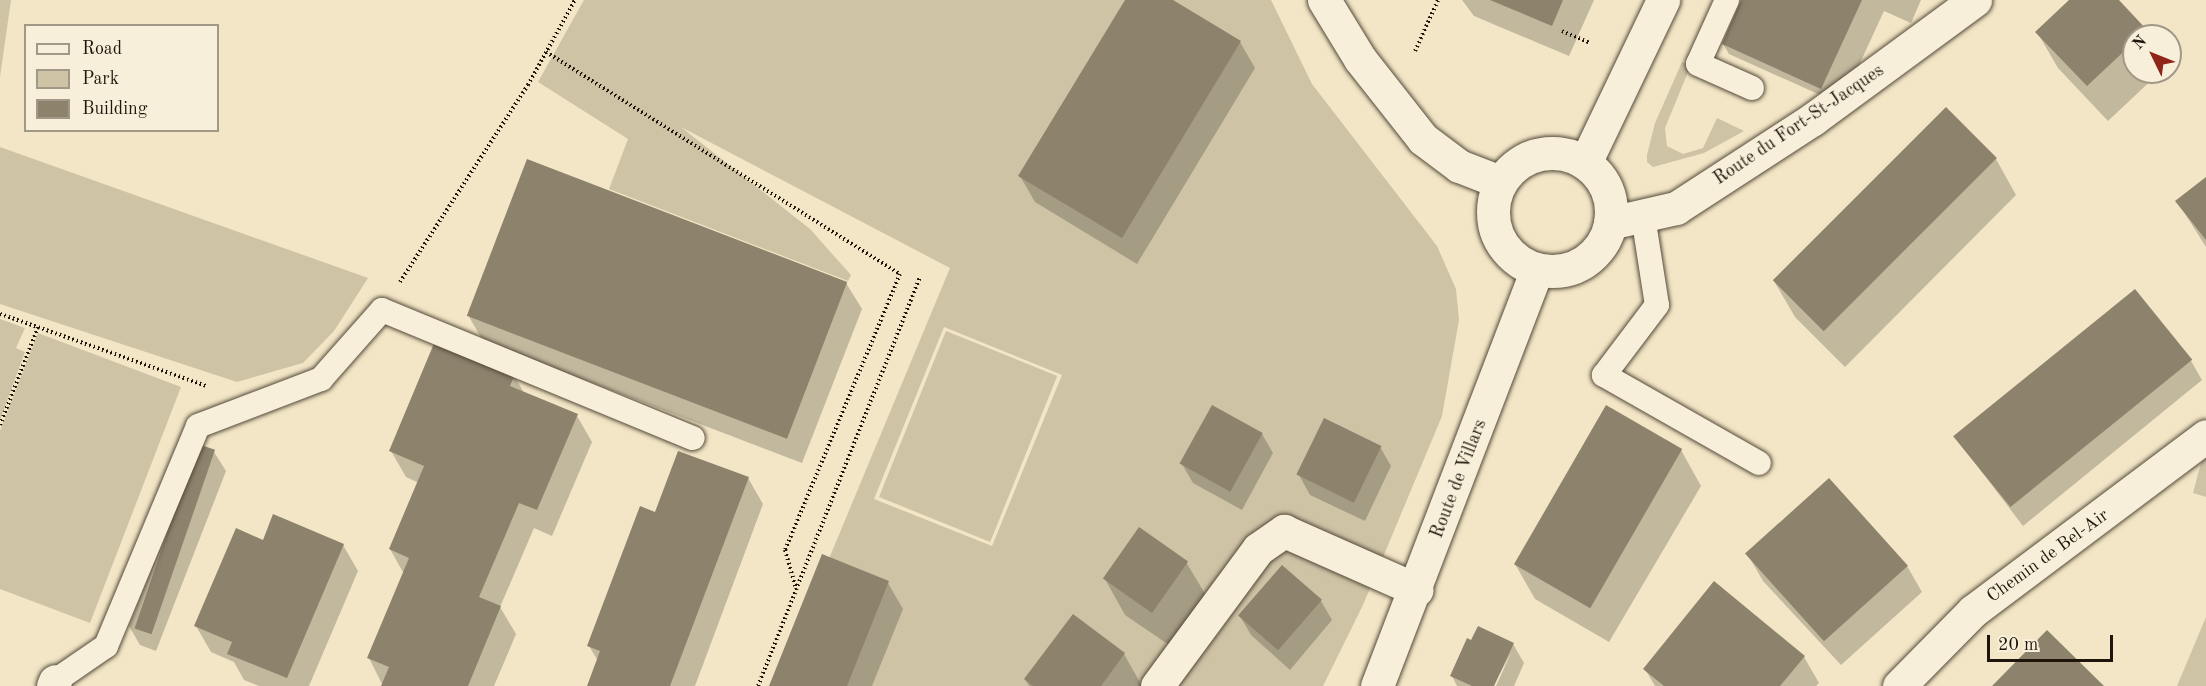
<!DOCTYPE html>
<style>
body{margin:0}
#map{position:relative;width:2206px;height:686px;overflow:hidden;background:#f3e6c6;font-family:"Old Standard TT",serif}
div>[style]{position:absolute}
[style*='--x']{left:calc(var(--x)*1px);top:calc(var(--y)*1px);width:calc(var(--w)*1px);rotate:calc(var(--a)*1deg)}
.green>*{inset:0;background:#cfc3a6;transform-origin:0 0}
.shadow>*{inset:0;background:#0003}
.building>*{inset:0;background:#8d826c;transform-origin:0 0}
.path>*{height:4px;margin-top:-2px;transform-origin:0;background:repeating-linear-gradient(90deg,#1f160b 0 1.5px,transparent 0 4.5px)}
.roads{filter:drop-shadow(0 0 2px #544a3a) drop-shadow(0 0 2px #544a3a)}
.lane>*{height:24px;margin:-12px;padding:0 12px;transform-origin:12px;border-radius:12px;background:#f7efda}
.street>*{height:33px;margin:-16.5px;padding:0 16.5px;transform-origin:16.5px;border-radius:16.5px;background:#f7efda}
.secondary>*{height:33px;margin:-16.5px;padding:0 16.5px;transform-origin:16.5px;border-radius:16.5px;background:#f7efda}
.secondary>.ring{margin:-16.5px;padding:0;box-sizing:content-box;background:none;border:33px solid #f7efda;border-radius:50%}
span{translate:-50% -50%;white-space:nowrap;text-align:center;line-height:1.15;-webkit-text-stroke:6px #f7efda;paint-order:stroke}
.street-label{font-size:18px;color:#1f160b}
.legend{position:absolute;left:24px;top:24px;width:195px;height:108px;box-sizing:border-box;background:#f7efda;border:2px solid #a19887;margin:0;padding:8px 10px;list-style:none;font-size:18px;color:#1f160b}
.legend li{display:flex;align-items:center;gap:12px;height:30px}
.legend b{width:30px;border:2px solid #a19887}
.north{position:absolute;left:2122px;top:24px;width:60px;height:60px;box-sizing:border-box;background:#f7efda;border:2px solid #a19887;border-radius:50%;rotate:313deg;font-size:16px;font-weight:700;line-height:24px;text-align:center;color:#1f160b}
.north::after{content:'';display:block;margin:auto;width:21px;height:27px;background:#8f2418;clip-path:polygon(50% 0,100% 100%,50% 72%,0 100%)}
.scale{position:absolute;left:1987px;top:635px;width:126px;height:27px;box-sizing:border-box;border:3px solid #1f160b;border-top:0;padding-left:8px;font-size:18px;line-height:21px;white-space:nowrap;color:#1f160b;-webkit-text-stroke:4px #f7efda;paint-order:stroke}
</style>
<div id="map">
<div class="green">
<i style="clip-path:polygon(0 0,11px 0,0 77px)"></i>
<i style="clip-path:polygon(evenodd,584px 0,1271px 0,1312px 84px,1437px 246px,1456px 289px,1459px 320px,1442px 416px,1363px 605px,1323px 686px,776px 686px,950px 268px,681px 127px,810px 229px,851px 275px,848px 281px,609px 189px,628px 139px,538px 82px,584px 0,944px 327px,1062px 375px,992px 546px,874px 499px,944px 327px)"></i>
<i style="clip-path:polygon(1682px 62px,1691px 65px,1665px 128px,1667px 146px,1683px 154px,1703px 148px,1717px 118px,1744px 131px,1704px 153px,1653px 167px,1647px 162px,1647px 155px,1655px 123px)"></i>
<i style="clip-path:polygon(0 147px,368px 278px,334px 331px,303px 363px,237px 382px,0 304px)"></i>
<i style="clip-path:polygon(0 319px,25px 328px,16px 348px,25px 352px,0 420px)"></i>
<i style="left:946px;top:331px;width:120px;height:179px;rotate:22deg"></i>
<i style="clip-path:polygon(38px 333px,181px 387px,90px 623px,0 589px,0 431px)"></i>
<i style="clip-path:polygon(2206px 458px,2206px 497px,2193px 493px,2201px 463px)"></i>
<i style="clip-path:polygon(2206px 617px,2206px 686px,2177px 686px)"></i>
</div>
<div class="shadow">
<i style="clip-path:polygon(1127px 0,1170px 0,1240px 42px,1255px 68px,1137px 264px,1035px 202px,1020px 176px)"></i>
<i style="clip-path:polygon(1462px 0,1594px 0,1569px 56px,1474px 16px)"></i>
<i style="clip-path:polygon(1743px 0,1921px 0,1911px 23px,1884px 11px,1843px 100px,1827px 98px,1729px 54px,1723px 44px)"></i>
<i style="clip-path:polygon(2071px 0,2117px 0,2149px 36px,2134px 36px,2134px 72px,2160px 72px,2108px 121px,2058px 68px,2037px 32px)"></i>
<i style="clip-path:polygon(1946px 110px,1996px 159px,2016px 195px,1845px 367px,1795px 317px,1774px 281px)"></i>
<i style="clip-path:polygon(2206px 179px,2206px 247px,2177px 201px)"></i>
<i style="clip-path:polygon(846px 283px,862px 309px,802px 463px,483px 341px,468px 315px)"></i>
<i style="clip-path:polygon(2191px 361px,2202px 380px,2023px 526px,1956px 438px)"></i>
<i style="clip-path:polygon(514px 375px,524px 393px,577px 416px,592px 442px,552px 536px,534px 528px,500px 607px,516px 634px,494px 686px,383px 686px,369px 658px,404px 574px,390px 549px,419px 483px,406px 477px,391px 451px)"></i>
<i style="clip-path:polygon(1262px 434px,1273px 453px,1242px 510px,1193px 483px,1182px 464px)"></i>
<i style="clip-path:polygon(199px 446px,214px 452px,226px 471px,156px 651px,140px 645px,129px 626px)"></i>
<i style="clip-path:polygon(1380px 447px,1391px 466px,1365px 521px,1310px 495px,1299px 475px)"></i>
<i style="clip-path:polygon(1681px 450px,1701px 486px,1609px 642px,1535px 599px,1515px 564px)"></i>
<i style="clip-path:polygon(748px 478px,763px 504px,695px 686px,588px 686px,598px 661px,589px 646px,656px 514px)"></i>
<i style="clip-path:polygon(263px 542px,343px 545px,358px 571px,309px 686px,259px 686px,244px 680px,234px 662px,211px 652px,196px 626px)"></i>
<i style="clip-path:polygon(1748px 555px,1907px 566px,1922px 592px,1841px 665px,1763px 581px)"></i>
<i style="clip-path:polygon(1186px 562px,1207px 597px,1172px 647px,1125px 615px,1105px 579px)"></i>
<i style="clip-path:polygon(1282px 567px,1321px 601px,1332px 620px,1290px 670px,1251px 635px,1240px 616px)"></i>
<i style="clip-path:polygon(888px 583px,903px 609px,872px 686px,770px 686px)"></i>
<i style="clip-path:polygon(1073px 616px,1124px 654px,1142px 686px,1029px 686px,1025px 679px)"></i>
<i style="clip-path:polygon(1513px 644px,1524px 663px,1514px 686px,1496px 686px,1511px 653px,1493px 686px,1457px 686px,1452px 676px)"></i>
<i style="clip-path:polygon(1804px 657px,1819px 683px,1816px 686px,1655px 686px,1645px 669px)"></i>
</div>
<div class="building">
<i style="clip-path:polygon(1125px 0,1173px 0,1241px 41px,1122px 238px,1018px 176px)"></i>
<i style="clip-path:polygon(1490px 0,1563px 0,1552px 26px)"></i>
<i style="clip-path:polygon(1741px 0,1862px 0,1821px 89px,1722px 44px)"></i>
<i style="clip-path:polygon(2069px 0,2119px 0,2147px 30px,2134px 36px,2134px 42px,2087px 86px,2035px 32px)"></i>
<i style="left:1946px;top:107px;width:72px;height:245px;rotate:45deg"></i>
<i style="left:527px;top:159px;width:343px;height:168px;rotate:21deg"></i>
<i style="clip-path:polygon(2206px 177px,2206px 240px,2175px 201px)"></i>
<i style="left:2135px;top:289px;width:91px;height:234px;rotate:51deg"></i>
<i style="clip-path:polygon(435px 341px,515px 374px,510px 386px,578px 414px,537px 510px,519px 503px,479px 597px,501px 606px,468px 686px,381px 686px,389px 667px,367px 658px,409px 558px,389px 549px,424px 466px,389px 451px)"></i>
<i style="left:1212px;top:405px;width:58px;height:67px;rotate:29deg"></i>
<i style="left:1606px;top:405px;width:88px;height:184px;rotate:30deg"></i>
<i style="left:1324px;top:418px;width:64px;height:63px;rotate:26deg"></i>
<i style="left:198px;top:444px;width:18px;height:195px;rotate:19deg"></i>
<i style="clip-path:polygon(678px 451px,749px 477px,670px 686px,587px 686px,600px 651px,587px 646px,640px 506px,655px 512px)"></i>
<i style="left:1829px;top:478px;width:118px;height:113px;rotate:48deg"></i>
<i style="clip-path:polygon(273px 514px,344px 544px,287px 678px,227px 654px,232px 642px,194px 626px,236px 528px,263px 540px)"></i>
<i style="left:1139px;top:527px;width:60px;height:63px;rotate:35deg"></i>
<i style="clip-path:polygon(822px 554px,889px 581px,847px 686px,769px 686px)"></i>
<i style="left:1282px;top:565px;width:53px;height:67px;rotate:41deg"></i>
<i style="clip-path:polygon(1714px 581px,1805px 656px,1780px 686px,1664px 686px,1643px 669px)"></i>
<i style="clip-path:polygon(1073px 614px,1125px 653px,1101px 686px,1033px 686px,1024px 679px)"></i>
<i style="clip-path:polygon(1478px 626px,1514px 643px,1494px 686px,1472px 686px,1450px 676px,1467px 638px,1471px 640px)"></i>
<i style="clip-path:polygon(2047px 630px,2104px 686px,1992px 686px)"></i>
</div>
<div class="path">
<i style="--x:1562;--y:31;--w:30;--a:23"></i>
<i style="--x:1415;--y:51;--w:56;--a:-65.7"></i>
<i style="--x:546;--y:52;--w:418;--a:32.1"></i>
<i style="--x:900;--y:274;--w:299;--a:112.6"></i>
<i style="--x:785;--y:550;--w:40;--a:74"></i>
<i style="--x:400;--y:282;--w:235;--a:-57"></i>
<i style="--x:528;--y:85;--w:97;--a:-61.1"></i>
<i style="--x:0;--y:314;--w:219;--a:19.2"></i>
<i style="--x:0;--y:425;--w:105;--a:-68.8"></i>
<i style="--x:758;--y:686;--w:440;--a:-68.4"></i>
</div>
<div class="roads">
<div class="lane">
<i style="--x:1727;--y:0;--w:70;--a:114.4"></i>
<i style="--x:1698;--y:64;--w:59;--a:24"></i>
<i style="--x:1643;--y:216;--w:90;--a:81.1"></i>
<i style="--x:1657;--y:305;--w:88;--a:127.1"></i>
<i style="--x:1604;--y:375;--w:178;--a:29.6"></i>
<i style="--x:55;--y:681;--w:62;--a:-34.5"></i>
<i style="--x:106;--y:646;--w:238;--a:-67.3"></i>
<i style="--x:198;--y:426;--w:132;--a:-20.9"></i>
<i style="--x:321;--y:379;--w:92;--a:-48.5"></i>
<i style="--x:382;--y:310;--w:336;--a:22.4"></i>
</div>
<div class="street">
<i style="--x:1324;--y:0;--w:69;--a:58.6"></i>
<i style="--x:1360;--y:59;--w:102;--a:51.8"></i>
<i style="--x:1423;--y:139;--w:45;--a:36.9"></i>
<i style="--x:1459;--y:166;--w:44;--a:21.3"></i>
<i style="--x:1610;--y:223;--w:68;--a:-12.8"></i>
<i style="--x:1676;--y:208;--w:163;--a:-33"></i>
<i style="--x:1813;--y:119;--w:201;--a:-36.3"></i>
<i style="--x:53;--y:686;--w:5;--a:-68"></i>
<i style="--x:1157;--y:686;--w:170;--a:-53.6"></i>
<i style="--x:1258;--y:549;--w:32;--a:-35"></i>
<i style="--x:1284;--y:531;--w:145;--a:23.9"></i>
<i style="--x:1899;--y:686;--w:105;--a:-45.4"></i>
<i style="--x:1973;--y:611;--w:291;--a:-36.9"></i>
</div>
<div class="secondary">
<i class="ring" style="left:1493px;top:153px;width:85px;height:85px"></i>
<i style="--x:1585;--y:163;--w:181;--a:-64.4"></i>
<i style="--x:1377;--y:686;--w:446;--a:-69"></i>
</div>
</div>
<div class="street-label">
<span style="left:1799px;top:125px;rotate:-34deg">Route du Fort-St-Jacques</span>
<span style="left:1459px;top:479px;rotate:-69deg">Route de Villars</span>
<span style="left:2048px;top:556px;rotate:-36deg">Chemin de Bel-Air</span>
</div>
<ul class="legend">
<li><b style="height:8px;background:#f7efda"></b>Road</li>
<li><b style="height:16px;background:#cfc3a6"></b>Park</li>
<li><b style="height:16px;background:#8d826c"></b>Building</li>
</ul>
<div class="north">N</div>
<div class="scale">20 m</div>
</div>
